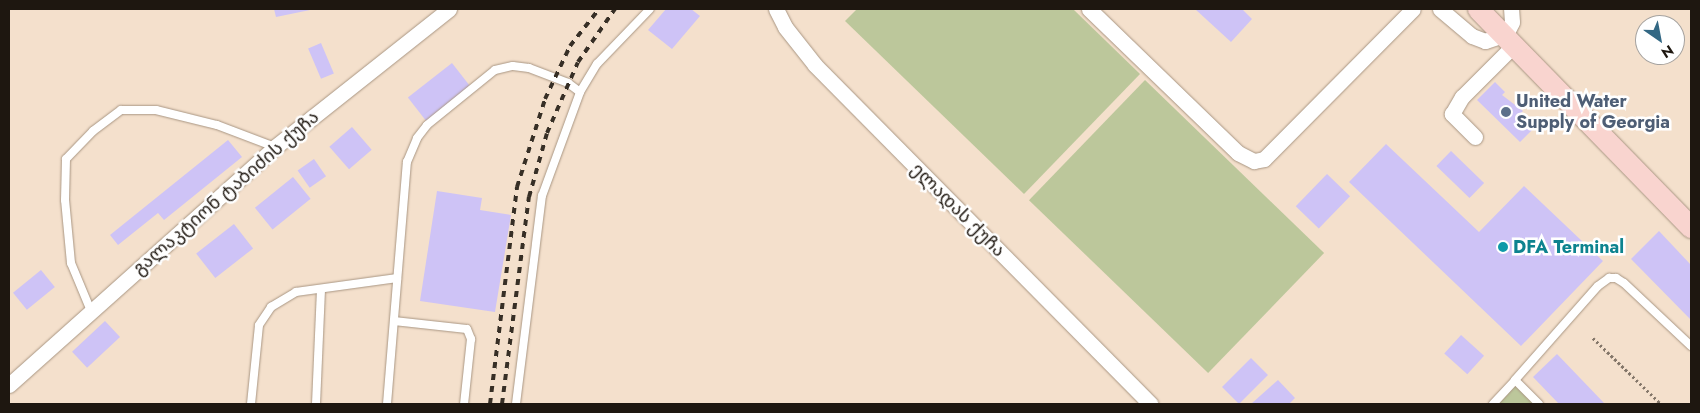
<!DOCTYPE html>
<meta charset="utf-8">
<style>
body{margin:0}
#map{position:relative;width:1700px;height:413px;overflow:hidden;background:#f4e0cc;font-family:Jost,"Noto Sans Georgian",sans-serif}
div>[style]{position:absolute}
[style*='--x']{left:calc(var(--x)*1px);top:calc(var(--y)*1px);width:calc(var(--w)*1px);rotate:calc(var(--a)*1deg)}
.green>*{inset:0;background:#bcc79b;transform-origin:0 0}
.building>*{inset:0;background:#cec3f6;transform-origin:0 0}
.path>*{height:2.5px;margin-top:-1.25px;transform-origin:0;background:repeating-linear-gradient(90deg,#837669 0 2.5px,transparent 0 5px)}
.roads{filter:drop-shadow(0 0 1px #a99683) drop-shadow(0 0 1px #a99683)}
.lane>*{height:8px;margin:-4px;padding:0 4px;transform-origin:4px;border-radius:4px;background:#fff}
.street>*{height:15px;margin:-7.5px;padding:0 7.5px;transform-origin:7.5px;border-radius:7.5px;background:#fff}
.secondary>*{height:21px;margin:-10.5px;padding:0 10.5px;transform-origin:10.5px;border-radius:10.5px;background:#f9d4cf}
.rail>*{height:4px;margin-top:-2px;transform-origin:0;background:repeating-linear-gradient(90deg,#372f26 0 6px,transparent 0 12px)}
.dots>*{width:14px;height:14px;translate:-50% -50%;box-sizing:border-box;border:2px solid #fff;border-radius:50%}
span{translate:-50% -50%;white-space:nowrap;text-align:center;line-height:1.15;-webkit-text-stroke:5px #fff;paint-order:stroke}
.service-label{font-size:18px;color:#4e5e75;font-weight:700}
.left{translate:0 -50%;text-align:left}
.street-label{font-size:18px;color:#1e1710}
.culture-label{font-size:18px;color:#0d838f;font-weight:700}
.frame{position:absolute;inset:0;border:10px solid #1e1710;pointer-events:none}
.north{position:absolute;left:1635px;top:15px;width:50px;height:50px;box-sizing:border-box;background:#fff;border:1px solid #a5a29f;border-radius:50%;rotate:147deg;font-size:14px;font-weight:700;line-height:20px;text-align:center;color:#1e1710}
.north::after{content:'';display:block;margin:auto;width:18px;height:22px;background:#336884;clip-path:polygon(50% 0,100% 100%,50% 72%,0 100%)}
</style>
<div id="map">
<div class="green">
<i style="clip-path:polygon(857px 9px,1073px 9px,1140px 74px,1024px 194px,845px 21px)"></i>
<i style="left:1145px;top:80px;width:249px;height:167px;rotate:44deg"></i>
<i style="clip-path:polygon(1515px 380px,1539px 404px,1493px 404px)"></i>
</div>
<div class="building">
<i style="clip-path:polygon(274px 9px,310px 9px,310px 10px,276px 17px)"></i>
<i style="clip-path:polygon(666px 9px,691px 9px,700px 16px,672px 49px,648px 30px)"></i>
<i style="clip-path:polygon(1195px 9px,1242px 9px,1252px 19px,1231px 42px)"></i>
<i style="left:321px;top:43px;width:33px;height:14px;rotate:67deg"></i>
<i style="left:452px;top:63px;width:31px;height:56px;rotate:52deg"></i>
<i style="clip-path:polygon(1495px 82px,1505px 92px,1502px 95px,1523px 111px,1520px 114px,1537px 125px,1520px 142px,1477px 100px)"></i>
<i style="left:352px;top:127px;width:30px;height:30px;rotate:49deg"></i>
<i style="clip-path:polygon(228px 140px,242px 157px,164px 220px,158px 213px,118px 245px,110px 235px)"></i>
<i style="clip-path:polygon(1386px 144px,1479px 232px,1524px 186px,1603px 261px,1521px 346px,1349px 182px)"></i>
<i style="left:1451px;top:151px;width:46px;height:21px;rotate:44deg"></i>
<i style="left:314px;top:159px;width:21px;height:20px;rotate:55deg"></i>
<i style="left:1327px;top:174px;width:32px;height:45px;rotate:44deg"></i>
<i style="left:293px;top:177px;width:28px;height:49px;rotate:51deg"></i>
<i style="clip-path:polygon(437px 191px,482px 198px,480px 210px,511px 215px,495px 312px,420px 301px)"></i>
<i style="left:234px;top:224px;width:31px;height:48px;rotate:52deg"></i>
<i style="clip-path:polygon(1659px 231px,1691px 265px,1691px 320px,1631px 259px)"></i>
<i style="left:41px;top:270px;width:22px;height:36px;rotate:51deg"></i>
<i style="left:105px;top:321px;width:22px;height:45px;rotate:47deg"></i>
<i style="left:1461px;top:335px;width:31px;height:25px;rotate:42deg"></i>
<i style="clip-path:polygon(1557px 354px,1605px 404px,1559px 404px,1533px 377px)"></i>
<i style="left:1251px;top:358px;width:24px;height:41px;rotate:45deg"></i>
<i style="clip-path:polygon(1278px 380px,1295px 398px,1289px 404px,1251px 404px)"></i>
</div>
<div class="path">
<i style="--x:1593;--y:338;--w:95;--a:44.1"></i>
</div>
<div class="roads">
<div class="lane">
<i style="--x:91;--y:311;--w:52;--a:-112.6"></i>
<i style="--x:71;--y:263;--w:63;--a:-95.4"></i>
<i style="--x:65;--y:200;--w:41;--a:-88.6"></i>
<i style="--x:66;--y:159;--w:39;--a:-46"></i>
<i style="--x:93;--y:131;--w:35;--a:-37"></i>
<i style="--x:121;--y:110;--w:35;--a:0"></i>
<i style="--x:156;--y:110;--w:63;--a:13.8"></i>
<i style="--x:217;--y:125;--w:62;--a:20.8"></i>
<i style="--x:394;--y:321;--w:73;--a:6.3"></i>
<i style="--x:467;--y:329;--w:11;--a:68"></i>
<i style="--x:471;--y:339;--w:65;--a:96.1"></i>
<i style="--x:1515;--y:380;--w:125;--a:-48.6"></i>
<i style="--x:1598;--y:286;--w:14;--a:-36"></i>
<i style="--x:1609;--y:278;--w:7;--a:0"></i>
<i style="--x:1616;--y:278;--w:9;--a:32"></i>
<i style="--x:1624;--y:283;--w:92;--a:43.2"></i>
<i style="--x:251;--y:404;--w:79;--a:-84.2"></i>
<i style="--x:259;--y:325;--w:22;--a:-56"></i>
<i style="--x:271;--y:307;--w:29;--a:-31"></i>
<i style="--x:296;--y:292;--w:102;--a:-7.9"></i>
<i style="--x:316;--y:404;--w:115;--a:-87.5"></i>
<i style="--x:387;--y:404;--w:243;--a:-85.3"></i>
<i style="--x:407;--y:162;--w:26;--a:-67"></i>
<i style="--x:417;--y:138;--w:16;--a:-52"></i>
<i style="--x:427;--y:125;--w:87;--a:-39"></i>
<i style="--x:495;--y:70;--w:18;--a:-13"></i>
<i style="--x:513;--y:66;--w:16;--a:7"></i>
<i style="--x:529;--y:68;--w:42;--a:21"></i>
<i style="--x:568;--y:83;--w:15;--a:37"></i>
<i style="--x:516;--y:404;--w:210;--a:-82.9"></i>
<i style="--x:542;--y:196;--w:111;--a:-69.9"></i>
<i style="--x:580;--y:92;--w:33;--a:-59"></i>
<i style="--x:597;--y:64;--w:76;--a:-46.1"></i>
<i style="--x:1493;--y:404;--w:33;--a:-47"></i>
<i style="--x:1515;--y:380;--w:34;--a:45"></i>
</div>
<div class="street">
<i style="--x:776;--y:9;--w:20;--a:63"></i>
<i style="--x:785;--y:27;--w:48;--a:51.7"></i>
<i style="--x:815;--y:65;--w:477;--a:45.3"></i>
<i style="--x:1089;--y:9;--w:207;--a:44"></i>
<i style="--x:1238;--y:153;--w:18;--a:27"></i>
<i style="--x:1254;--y:161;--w:10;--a:-11"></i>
<i style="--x:1264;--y:159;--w:211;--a:-45.2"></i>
<i style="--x:1440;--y:9;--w:42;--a:40.2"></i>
<i style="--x:1472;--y:36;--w:14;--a:21"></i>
<i style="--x:1485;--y:41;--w:22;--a:-18"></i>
<i style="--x:1506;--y:34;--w:13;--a:-63"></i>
<i style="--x:1512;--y:22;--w:13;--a:-94"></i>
<i style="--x:1475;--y:137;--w:33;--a:-135"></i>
<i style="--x:1452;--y:114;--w:20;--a:-60"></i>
<i style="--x:1462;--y:97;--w:75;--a:-45"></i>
<i style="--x:9;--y:385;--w:357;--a:-41.8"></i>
<i style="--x:275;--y:147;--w:222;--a:-38.4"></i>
</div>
<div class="secondary">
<i style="--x:1478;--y:9;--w:305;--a:45.7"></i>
</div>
</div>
<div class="rail">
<i style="--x:490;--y:404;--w:219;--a:-82.9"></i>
<i style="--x:517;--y:187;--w:92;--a:-72.3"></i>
<i style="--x:545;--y:99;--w:59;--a:-64.7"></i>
<i style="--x:570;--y:46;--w:47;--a:-51.9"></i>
<i style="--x:502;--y:404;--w:209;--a:-82.6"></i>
<i style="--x:529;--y:197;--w:66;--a:-74.3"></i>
<i style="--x:547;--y:133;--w:77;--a:-66.4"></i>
<i style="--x:578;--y:62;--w:65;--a:-55.1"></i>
</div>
<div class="dots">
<i style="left:1506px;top:112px;background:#5c6f8a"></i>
<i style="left:1503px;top:247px;background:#0f9aa8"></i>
</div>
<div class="service-label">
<span class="left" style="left:1516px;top:112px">United Water<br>Supply of Georgia</span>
</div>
<div class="street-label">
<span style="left:226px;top:193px;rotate:-41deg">გალაკტიონ ტაბიძის ქუჩა</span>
<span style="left:958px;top:210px;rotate:45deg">ელადას ქუჩა</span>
</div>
<div class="culture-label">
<span class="left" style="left:1513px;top:247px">DFA Terminal</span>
</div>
<div class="frame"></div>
<div class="north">N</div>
</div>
